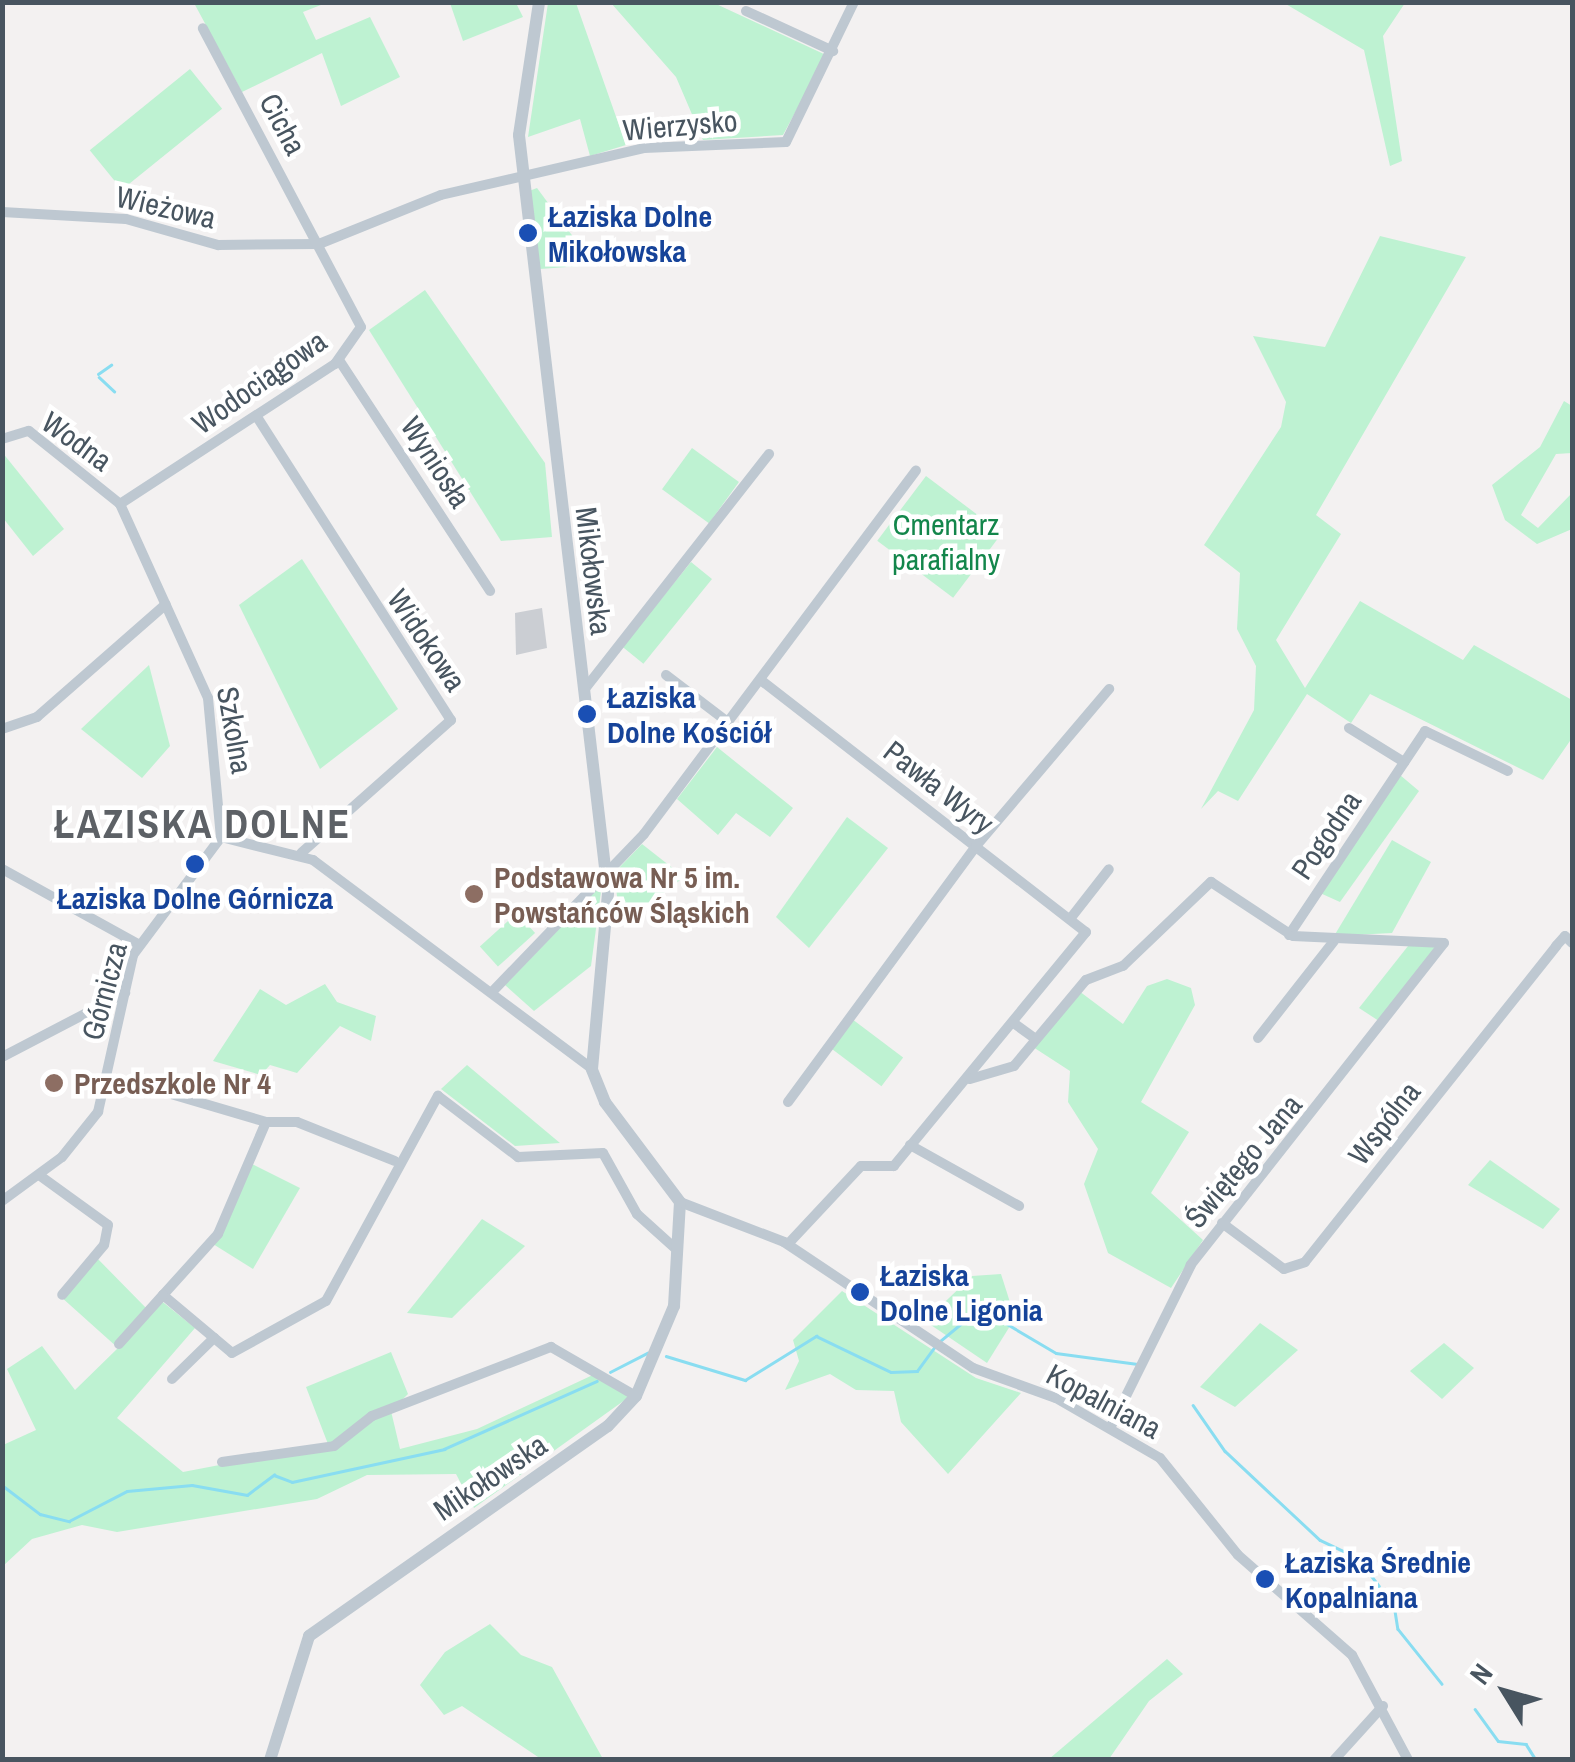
<!DOCTYPE html>
<meta charset="utf-8">
<style>
body{margin:0}
#map{position:relative;width:1575px;height:1762px;overflow:hidden;background:#f3f1f1;font-family:"Archivo Narrow",sans-serif}
div>[style]{position:absolute}
[style*='--x']{left:calc(var(--x)*1px);top:calc(var(--y)*1px);width:calc(var(--w)*1px);rotate:calc(var(--a)*1deg)}
.green>*{inset:0;background:#bef2d2;transform-origin:0 0}
.stream>*{height:2.5px;margin:-1.25px;padding:0 1.25px;transform-origin:1.25px;border-radius:1.25px;background:#89ddf1}
.building>*{inset:0;background:#cbced3}
.minor>*{height:10px;margin:-5px;padding:0 5px;transform-origin:5px;border-radius:5px;background:#bec8d1}
.tertiary>*{height:12px;margin:-6px;padding:0 6px;transform-origin:6px;border-radius:6px;background:#bec8d1}
.dots>*{width:28px;height:28px;translate:-50% -50%;box-sizing:border-box;border:5px solid #fff;border-radius:50%}
span{translate:-50% -50%;white-space:nowrap;text-align:center;line-height:1.15;-webkit-text-stroke:9px #fff;paint-order:stroke}
.street-label{font-size:30px;color:#485560}
.transit-label{font-size:30px;color:#164399;font-weight:700}
.left{translate:0 -50%;text-align:left}
.park-label{font-size:30px;color:#13864b}
.education-label{font-size:30px;color:#785e54;font-weight:700}
.district-label{font-size:40px;color:#5d6166;font-weight:700;letter-spacing:2.5px}
.frame{position:absolute;inset:0;border:5px solid #485560;pointer-events:none}
.north{position:absolute;left:1455px;top:1642px;width:100px;height:100px;-webkit-text-stroke:8px #fff;paint-order:stroke;rotate:307deg;font-size:28px;font-weight:700;line-height:40px;text-align:center;color:#485560}
.north::after{content:'';display:block;margin:auto;width:35px;height:45px;background:#485560;clip-path:polygon(50% 0,100% 100%,50% 72%,0 100%)}
</style>
<div id="map">
<div class="green">
<i style="clip-path:polygon(194px 3px,326px 3px,303px 12px,316px 40px,370px 17px,400px 77px,341px 106px,322px 53px,242px 92px)"></i>
<i style="clip-path:polygon(450px 3px,516px 3px,523px 17px,463px 41px)"></i>
<i style="clip-path:polygon(548px 3px,576px 3px,626px 145px,590px 156px,580px 119px,528px 137px)"></i>
<i style="clip-path:polygon(611px 3px,714px 3px,826px 55px,783px 135px,703px 140px,676px 77px)"></i>
<i style="clip-path:polygon(1284px 3px,1405px 3px,1383px 36px,1402px 161px,1390px 166px,1364px 50px)"></i>
<i style="left:190px;top:69px;width:51px;height:129px;rotate:51deg"></i>
<i style="clip-path:polygon(537px 188px,594px 265px,540px 269px,529px 191px)"></i>
<i style="clip-path:polygon(1380px 236px,1466px 257px,1316px 515px,1341px 534px,1276px 640px,1305px 688px,1360px 601px,1463px 660px,1474px 645px,1572px 700px,1572px 738px,1543px 780px,1370px 694px,1351px 723px,1307px 694px,1238px 801px,1218px 791px,1201px 809px,1254px 710px,1256px 666px,1237px 629px,1240px 573px,1204px 545px,1281px 427px,1286px 402px,1253px 336px,1325px 347px)"></i>
<i style="clip-path:polygon(425px 290px,545px 463px,552px 537px,501px 541px,369px 330px)"></i>
<i style="clip-path:polygon(1564px 401px,1572px 406px,1572px 453px,1556px 454px,1521px 515px,1538px 528px,1572px 493px,1572px 529px,1537px 544px,1505px 520px,1492px 485px,1540px 447px)"></i>
<i style="left:692px;top:448px;width:58px;height:51px;rotate:36deg"></i>
<i style="clip-path:polygon(2px 452px,64px 529px,33px 556px,3px 518px)"></i>
<i style="left:926px;top:476px;width:95px;height:81px;rotate:37deg"></i>
<i style="clip-path:polygon(302px 559px,398px 709px,320px 769px,239px 605px)"></i>
<i style="left:691px;top:562px;width:27px;height:109px;rotate:39deg"></i>
<i style="clip-path:polygon(149px 665px,170px 746px,142px 778px,81px 729px)"></i>
<i style="clip-path:polygon(717px 747px,793px 808px,770px 837px,736px 813px,718px 835px,677px 799px)"></i>
<i style="clip-path:polygon(1400px 775px,1419px 791px,1340px 902px,1320px 893px)"></i>
<i style="clip-path:polygon(847px 817px,888px 848px,809px 948px,776px 917px)"></i>
<i style="clip-path:polygon(1392px 840px,1431px 862px,1392px 933px,1334px 936px)"></i>
<i style="clip-path:polygon(642px 844px,684px 877px,621px 926px,614px 873px)"></i>
<i style="clip-path:polygon(602px 884px,591px 966px,534px 1011px,505px 985px)"></i>
<i style="left:517px;top:913px;width:27px;height:50px;rotate:48deg"></i>
<i style="clip-path:polygon(1412px 941px,1438px 945px,1382px 1023px,1359px 1008px)"></i>
<i style="clip-path:polygon(1167px 979px,1191px 988px,1195px 1005px,1141px 1102px,1189px 1132px,1151px 1193px,1203px 1240px,1171px 1288px,1108px 1253px,1084px 1184px,1098px 1149px,1068px 1102px,1070px 1071px,1033px 1047px,1079px 991px,1123px 1024px,1147px 986px)"></i>
<i style="clip-path:polygon(325px 984px,337px 1002px,376px 1016px,371px 1041px,340px 1026px,297px 1073px,270px 1065px,261px 1075px,213px 1061px,260px 989px,286px 1005px)"></i>
<i style="left:852px;top:1019px;width:64px;height:36px;rotate:37deg"></i>
<i style="clip-path:polygon(467px 1065px,560px 1143px,515px 1146px,441px 1089px)"></i>
<i style="clip-path:polygon(1490px 1160px,1560px 1209px,1543px 1229px,1468px 1185px)"></i>
<i style="clip-path:polygon(250px 1163px,300px 1188px,253px 1269px,213px 1244px)"></i>
<i style="clip-path:polygon(482px 1219px,525px 1246px,452px 1318px,407px 1313px)"></i>
<i style="clip-path:polygon(94px 1255px,148px 1310px,159px 1299px,195px 1328px,117px 1418px,183px 1472px,328px 1444px,306px 1387px,391px 1352px,408px 1394px,391px 1411px,400px 1449px,477px 1429px,595px 1374px,629px 1397px,474px 1508px,456px 1474px,367px 1475px,317px 1499px,117px 1532px,82px 1525px,32px 1539px,3px 1566px,3px 1445px,36px 1430px,7px 1369px,42px 1346px,75px 1390px,118px 1348px,60px 1296px)"></i>
<i style="clip-path:polygon(1001px 1274px,1015px 1318px,987px 1363px,925px 1321px,972px 1276px)"></i>
<i style="clip-path:polygon(842px 1291px,976px 1378px,1021px 1393px,948px 1474px,901px 1422px,894px 1391px,856px 1390px,830px 1374px,785px 1390px,799px 1361px,793px 1340px)"></i>
<i style="clip-path:polygon(1260px 1323px,1298px 1350px,1235px 1407px,1200px 1387px)"></i>
<i style="clip-path:polygon(1444px 1343px,1474px 1368px,1442px 1399px,1410px 1371px)"></i>
<i style="clip-path:polygon(490px 1624px,521px 1655px,552px 1667px,603px 1759px,541px 1759px,462px 1706px,444px 1715px,420px 1685px,445px 1652px)"></i>
<i style="clip-path:polygon(1167px 1659px,1183px 1674px,1149px 1701px,1109px 1759px,1049px 1759px)"></i>
</div>
<div class="stream">
<i style="--x:98;--y:374;--w:16;--a:-35"></i>
<i style="--x:99;--y:377;--w:21;--a:43"></i>
<i style="--x:939;--y:1342;--w:53;--a:-39.7"></i>
<i style="--x:980;--y:1308;--w:88;--a:30.6"></i>
<i style="--x:1056;--y:1353;--w:82;--a:7.7"></i>
<i style="--x:666;--y:1356;--w:83;--a:16.9"></i>
<i style="--x:745;--y:1380;--w:84;--a:-31.8"></i>
<i style="--x:816;--y:1336;--w:83;--a:25.6"></i>
<i style="--x:891;--y:1372;--w:26;--a:-2"></i>
<i style="--x:917;--y:1371;--w:29;--a:-54"></i>
<i style="--x:610;--y:1372;--w:42;--a:-27.2"></i>
<i style="--x:1193;--y:1405;--w:56;--a:55.2"></i>
<i style="--x:1225;--y:1451;--w:130;--a:43.1"></i>
<i style="--x:1320;--y:1540;--w:42;--a:25.3"></i>
<i style="--x:1358;--y:1558;--w:35;--a:53"></i>
<i style="--x:2;--y:1485;--w:48;--a:37.3"></i>
<i style="--x:40;--y:1514;--w:30;--a:14"></i>
<i style="--x:69;--y:1521;--w:65;--a:-27.3"></i>
<i style="--x:127;--y:1491;--w:65;--a:-5.3"></i>
<i style="--x:192;--y:1485;--w:56;--a:10.3"></i>
<i style="--x:247;--y:1495;--w:34;--a:-37"></i>
<i style="--x:274;--y:1475;--w:19;--a:21"></i>
<i style="--x:292;--y:1482;--w:156;--a:-12.2"></i>
<i style="--x:444;--y:1449;--w:167;--a:-24"></i>
<i style="--x:1395;--y:1611;--w:18;--a:81"></i>
<i style="--x:1398;--y:1629;--w:70;--a:51.3"></i>
<i style="--x:1475;--y:1709;--w:39;--a:54"></i>
<i style="--x:1498;--y:1741;--w:28;--a:6"></i>
<i style="--x:1526;--y:1744;--w:19;--a:58"></i>
</div>
<div class="building">
<i style="clip-path:polygon(542px 608px,547px 648px,516px 655px,515px 613px)"></i>
</div>
<div class="minor">
<i style="--x:746;--y:11;--w:96;--a:24.7"></i>
<i style="--x:2;--y:212;--w:124;--a:3.2"></i>
<i style="--x:126;--y:219;--w:96;--a:15.8"></i>
<i style="--x:218;--y:245;--w:101;--a:-0.6"></i>
<i style="--x:319;--y:244;--w:131;--a:-21.9"></i>
<i style="--x:441;--y:195;--w:208;--a:-13"></i>
<i style="--x:644;--y:148;--w:142;--a:-2.4"></i>
<i style="--x:786;--y:142;--w:156;--a:-64.1"></i>
<i style="--x:339;--y:360;--w:276;--a:56.8"></i>
<i style="--x:257;--y:417;--w:360;--a:57.4"></i>
<i style="--x:451;--y:720;--w:200;--a:138.4"></i>
<i style="--x:2;--y:439;--w:28;--a:-17"></i>
<i style="--x:29;--y:431;--w:117;--a:38.7"></i>
<i style="--x:120;--y:504;--w:213;--a:65.6"></i>
<i style="--x:208;--y:698;--w:140;--a:84.7"></i>
<i style="--x:120;--y:504;--w:257;--a:-33.1"></i>
<i style="--x:335;--y:364;--w:45;--a:-54.9"></i>
<i style="--x:361;--y:327;--w:338;--a:-117.9"></i>
<i style="--x:666;--y:675;--w:79;--a:37.3"></i>
<i style="--x:762;--y:681;--w:410;--a:37.8"></i>
<i style="--x:1086;--y:932;--w:303;--a:129.4"></i>
<i style="--x:894;--y:1166;--w:33;--a:180"></i>
<i style="--x:861;--y:1166;--w:107;--a:133.1"></i>
<i style="--x:584;--y:690;--w:300;--a:-51.9"></i>
<i style="--x:1349;--y:728;--w:65;--a:31.7"></i>
<i style="--x:2;--y:729;--w:37;--a:-19"></i>
<i style="--x:37;--y:717;--w:171;--a:-41.2"></i>
<i style="--x:221;--y:837;--w:95;--a:14"></i>
<i style="--x:313;--y:860;--w:349;--a:36.8"></i>
<i style="--x:2;--y:869;--w:155;--a:28.9"></i>
<i style="--x:1070;--y:919;--w:63;--a:-52"></i>
<i style="--x:1289;--y:935;--w:245;--a:-56.3"></i>
<i style="--x:1425;--y:731;--w:92;--a:25.7"></i>
<i style="--x:492;--y:992;--w:219;--a:-46.1"></i>
<i style="--x:644;--y:834;--w:454;--a:-53.2"></i>
<i style="--x:1015;--y:1024;--w:26;--a:36"></i>
<i style="--x:1258;--y:1038;--w:123;--a:-51.9"></i>
<i style="--x:2;--y:1057;--w:139;--a:-27.5"></i>
<i style="--x:970;--y:1079;--w:46;--a:-16.5"></i>
<i style="--x:1014;--y:1066;--w:112;--a:-50.1"></i>
<i style="--x:1086;--y:980;--w:40;--a:-21"></i>
<i style="--x:1123;--y:966;--w:122;--a:-43.7"></i>
<i style="--x:1211;--y:882;--w:98;--a:33.4"></i>
<i style="--x:1293;--y:936;--w:151;--a:2.7"></i>
<i style="--x:1444;--y:943;--w:410;--a:128.2"></i>
<i style="--x:1191;--y:1265;--w:182;--a:116.4"></i>
<i style="--x:106;--y:1088;--w:48;--a:1.2"></i>
<i style="--x:154;--y:1089;--w:117;--a:16.4"></i>
<i style="--x:266;--y:1122;--w:31;--a:0"></i>
<i style="--x:297;--y:1122;--w:105;--a:21.7"></i>
<i style="--x:788;--y:1102;--w:318;--a:-53.7"></i>
<i style="--x:976;--y:846;--w:206;--a:-49.7"></i>
<i style="--x:266;--y:1122;--w:122;--a:113.2"></i>
<i style="--x:218;--y:1234;--w:82;--a:132"></i>
<i style="--x:163;--y:1295;--w:90;--a:40"></i>
<i style="--x:232;--y:1353;--w:107;--a:-29"></i>
<i style="--x:326;--y:1301;--w:234;--a:-61.4"></i>
<i style="--x:438;--y:1096;--w:101;--a:37.3"></i>
<i style="--x:518;--y:1157;--w:85;--a:-2.7"></i>
<i style="--x:603;--y:1153;--w:70;--a:60.9"></i>
<i style="--x:637;--y:1214;--w:54;--a:42"></i>
<i style="--x:910;--y:1145;--w:125;--a:29.2"></i>
<i style="--x:39;--y:1175;--w:85;--a:35.9"></i>
<i style="--x:108;--y:1225;--w:20;--a:101"></i>
<i style="--x:104;--y:1245;--w:65;--a:130"></i>
<i style="--x:2;--y:1201;--w:74;--a:-36.3"></i>
<i style="--x:62;--y:1157;--w:58;--a:-51.3"></i>
<i style="--x:98;--y:1112;--w:161;--a:-77.4"></i>
<i style="--x:133;--y:955;--w:147;--a:-53.3"></i>
<i style="--x:680;--y:1202;--w:111;--a:21"></i>
<i style="--x:784;--y:1242;--w:227;--a:33.7"></i>
<i style="--x:973;--y:1368;--w:88;--a:19.9"></i>
<i style="--x:1056;--y:1398;--w:120;--a:30"></i>
<i style="--x:1160;--y:1458;--w:124;--a:51.2"></i>
<i style="--x:1238;--y:1555;--w:152;--a:41.3"></i>
<i style="--x:1352;--y:1655;--w:119;--a:61.9"></i>
<i style="--x:1222;--y:1223;--w:77;--a:36.6"></i>
<i style="--x:1284;--y:1269;--w:22;--a:-18"></i>
<i style="--x:1305;--y:1262;--w:404;--a:-51.5"></i>
<i style="--x:1556;--y:946;--w:13;--a:-48"></i>
<i style="--x:1565;--y:936;--w:10;--a:45"></i>
<i style="--x:119;--y:1344;--w:66;--a:-48.1"></i>
<i style="--x:172;--y:1379;--w:59;--a:-44.3"></i>
<i style="--x:222;--y:1462;--w:113;--a:-8.1"></i>
<i style="--x:334;--y:1446;--w:48;--a:-38.3"></i>
<i style="--x:372;--y:1416;--w:192;--a:-21.1"></i>
<i style="--x:551;--y:1347;--w:98;--a:30"></i>
<i style="--x:1334;--y:1760;--w:73;--a:-47.8"></i>
</div>
<div class="tertiary">
<i style="--x:270;--y:1760;--w:130;--a:-72.5"></i>
<i style="--x:309;--y:1636;--w:365;--a:-35.1"></i>
<i style="--x:608;--y:1426;--w:41;--a:-47"></i>
<i style="--x:636;--y:1396;--w:98;--a:-67.1"></i>
<i style="--x:674;--y:1306;--w:104;--a:-86.7"></i>
<i style="--x:680;--y:1202;--w:125;--a:-126.9"></i>
<i style="--x:605;--y:1102;--w:35;--a:-112"></i>
<i style="--x:592;--y:1069;--w:177;--a:-84.8"></i>
<i style="--x:608;--y:893;--w:763;--a:-96.7"></i>
<i style="--x:519;--y:135;--w:134;--a:-81.4"></i>
</div>
<div class="dots">
<i style="left:528px;top:233px;background:#1a4fb4"></i>
<i style="left:587px;top:714px;background:#1a4fb4"></i>
<i style="left:195px;top:864px;background:#1a4fb4"></i>
<i style="left:474px;top:894px;background:#8d6e63"></i>
<i style="left:54px;top:1083px;background:#8d6e63"></i>
<i style="left:860px;top:1292px;background:#1a4fb4"></i>
<i style="left:1265px;top:1579px;background:#1a4fb4"></i>
</div>
<div class="street-label">
<span style="left:283px;top:124px;rotate:62deg">Cicha</span>
<span style="left:680px;top:125px;rotate:-5deg">Wierzysko</span>
<span style="left:166px;top:207px;rotate:13deg">Wieżowa</span>
<span style="left:259px;top:382px;rotate:-35deg">Wodociągowa</span>
<span style="left:77px;top:441px;rotate:36deg">Wodna</span>
<span style="left:436px;top:462px;rotate:57deg">Wyniosła</span>
<span style="left:594px;top:571px;rotate:83deg">Mikołowska</span>
<span style="left:427px;top:640px;rotate:56deg">Widokowa</span>
<span style="left:235px;top:730px;rotate:80deg">Szkolna</span>
<span style="left:939px;top:787px;rotate:38deg">Pawła Wyry</span>
<span style="left:1326px;top:835px;rotate:-56deg">Pogodna</span>
<span style="left:104px;top:991px;rotate:-75deg">Górnicza</span>
<span style="left:1384px;top:1123px;rotate:-52deg">Wspólna</span>
<span style="left:1243px;top:1161px;rotate:-50deg">Świętego Jana</span>
<span style="left:1104px;top:1401px;rotate:28deg">Kopalniana</span>
<span style="left:490px;top:1477px;rotate:-34deg">Mikołowska</span>
</div>
<div class="transit-label">
<span class="left" style="left:548px;top:233px">Łaziska Dolne<br>Mikołowska</span>
<span class="left" style="left:607px;top:714px">Łaziska<br>Dolne Kościół</span>
<span style="left:195px;top:898px">Łaziska Dolne Górnicza</span>
<span class="left" style="left:880px;top:1292px">Łaziska<br>Dolne Ligonia</span>
<span class="left" style="left:1285px;top:1579px">Łaziska Średnie<br>Kopalniana</span>
</div>
<div class="park-label">
<span style="left:946px;top:541px">Cmentarz<br>parafialny</span>
</div>
<div class="education-label">
<span class="left" style="left:494px;top:894px">Podstawowa Nr 5 im.<br>Powstańców Śląskich</span>
<span class="left" style="left:74px;top:1083px">Przedszkole Nr 4</span>
</div>
<div class="district-label">
<span style="left:203px;top:824px">ŁAZISKA DOLNE</span>
</div>
<div class="frame"></div>
<div class="north">N</div>
</div>
